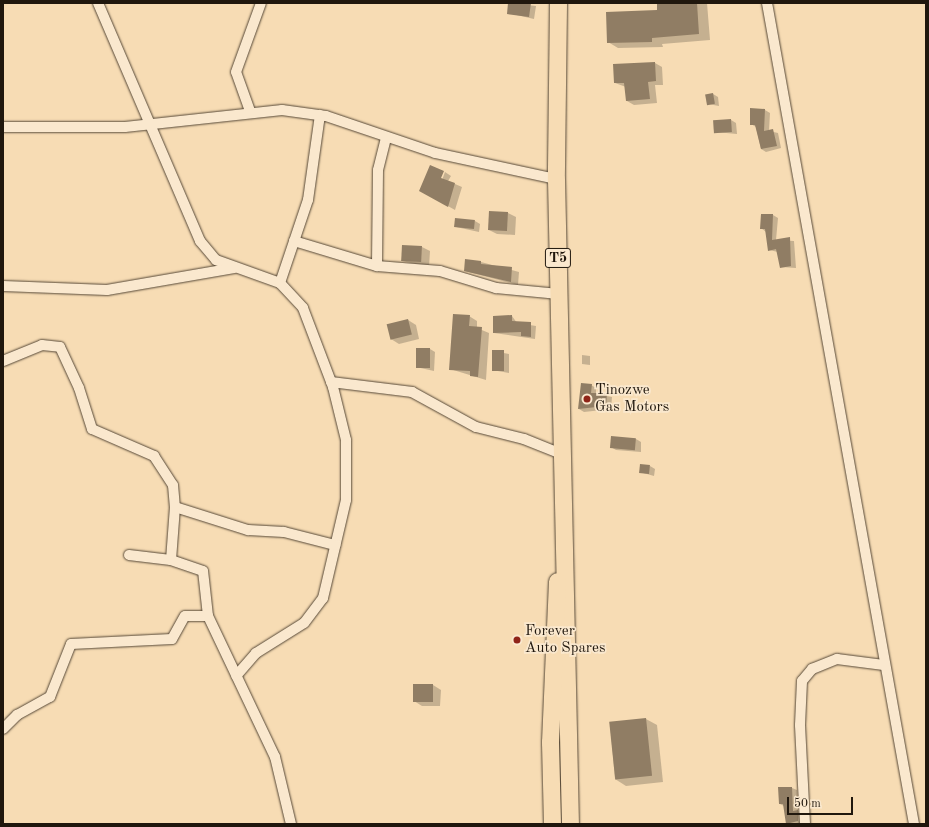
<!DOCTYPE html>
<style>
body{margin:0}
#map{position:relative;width:929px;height:827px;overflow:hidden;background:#f7dcb4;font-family:"Old Standard TT",serif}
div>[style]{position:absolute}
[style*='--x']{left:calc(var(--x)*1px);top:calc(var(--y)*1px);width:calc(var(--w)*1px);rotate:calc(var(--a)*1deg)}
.shadow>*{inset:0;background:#0003}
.building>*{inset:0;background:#907d64;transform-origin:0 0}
.roads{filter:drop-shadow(0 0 1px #564837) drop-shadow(0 0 1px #564837)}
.minor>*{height:10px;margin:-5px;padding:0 5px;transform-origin:5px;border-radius:5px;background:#fae8ce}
.trunk>*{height:17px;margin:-8.5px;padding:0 8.5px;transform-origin:8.5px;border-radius:8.5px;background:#f7dcb4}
.dots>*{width:11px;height:11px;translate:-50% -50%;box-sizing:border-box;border:2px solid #fae8ce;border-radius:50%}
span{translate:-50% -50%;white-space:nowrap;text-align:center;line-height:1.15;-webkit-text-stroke:3.5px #fae8ce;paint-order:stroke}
.shield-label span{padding:1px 3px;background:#fae8ce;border:1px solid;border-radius:3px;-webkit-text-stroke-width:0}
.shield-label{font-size:14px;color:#20170d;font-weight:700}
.poi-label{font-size:15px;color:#20170d}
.left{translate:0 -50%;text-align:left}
.frame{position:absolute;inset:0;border:4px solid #20170d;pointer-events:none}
.scale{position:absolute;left:787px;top:797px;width:66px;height:18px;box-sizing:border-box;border:2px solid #20170d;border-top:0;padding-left:5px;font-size:12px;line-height:14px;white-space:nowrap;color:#20170d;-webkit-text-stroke:3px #fae8ce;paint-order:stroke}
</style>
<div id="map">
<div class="shadow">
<i style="clip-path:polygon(509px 3px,536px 6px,534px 19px,508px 13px)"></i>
<i style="clip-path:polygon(658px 3px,707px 3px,710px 40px,662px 44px,663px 47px,618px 48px,608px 42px,658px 11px)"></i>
<i style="clip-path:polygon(655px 63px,662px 67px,663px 85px,655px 85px,657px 103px,634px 105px,627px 101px,626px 87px,615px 83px)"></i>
<i style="clip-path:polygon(713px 94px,718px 97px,719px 106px,708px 104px)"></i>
<i style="clip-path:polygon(765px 110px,770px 113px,769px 131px,778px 133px,781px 148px,766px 152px,761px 149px,756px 127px,751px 124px)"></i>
<i style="clip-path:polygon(731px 120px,736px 123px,737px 134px,715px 132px)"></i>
<i style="clip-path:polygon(445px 172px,451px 176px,448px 181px,462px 187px,455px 210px,421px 191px,441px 183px)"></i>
<i style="clip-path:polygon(490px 212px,508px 213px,516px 217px,515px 235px,497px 234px,489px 230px)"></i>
<i style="clip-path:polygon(773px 215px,778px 218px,776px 240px,794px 241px,796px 268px,781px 267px,778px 252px,769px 250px,766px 232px,761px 228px)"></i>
<i style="clip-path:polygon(475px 221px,480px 224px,479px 232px,456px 227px)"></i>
<i style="clip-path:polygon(422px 247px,430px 251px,429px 267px,402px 261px)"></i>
<i style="clip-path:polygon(481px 262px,519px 272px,518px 285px,465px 271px)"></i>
<i style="clip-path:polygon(469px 316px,477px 321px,477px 328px,489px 333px,486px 380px,450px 369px)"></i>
<i style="clip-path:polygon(512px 316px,517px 323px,536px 326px,535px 339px,494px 333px)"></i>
<i style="clip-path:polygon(408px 320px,416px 325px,419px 339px,399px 344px,391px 339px)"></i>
<i style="clip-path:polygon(430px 349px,435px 352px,434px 371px,416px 367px)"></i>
<i style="clip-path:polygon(493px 351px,509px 354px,509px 373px,492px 370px)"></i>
<i style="clip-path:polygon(582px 355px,590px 356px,590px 365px,582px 364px)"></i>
<i style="clip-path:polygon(591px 385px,596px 388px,596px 394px,612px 397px,611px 409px,584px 412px,579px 409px)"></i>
<i style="clip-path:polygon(612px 438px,636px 439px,641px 442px,641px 452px,616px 450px,611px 447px)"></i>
<i style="clip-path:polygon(650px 466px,655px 469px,654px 476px,640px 472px)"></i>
<i style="clip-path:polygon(433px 685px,441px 690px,440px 706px,422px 706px,414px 701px)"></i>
<i style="clip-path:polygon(646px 719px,657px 725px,663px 782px,626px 786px,615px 779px,610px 723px)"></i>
<i style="clip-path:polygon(792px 788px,797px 790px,798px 811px,803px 814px,803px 824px,787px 823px,784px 806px,780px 804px)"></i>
</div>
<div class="building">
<i style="clip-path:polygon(508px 3px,531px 3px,529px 17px,507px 14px)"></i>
<i style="clip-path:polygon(657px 3px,697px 3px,699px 34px,652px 38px,652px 42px,607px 43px,606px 12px,657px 10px)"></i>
<i style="clip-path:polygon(655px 62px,656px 81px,648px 82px,650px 99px,626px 101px,624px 83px,614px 83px,613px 64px)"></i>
<i style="left:713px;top:93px;width:11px;height:8px;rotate:80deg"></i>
<i style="clip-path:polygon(750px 108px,765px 109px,764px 131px,773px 129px,777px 146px,761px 149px,755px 125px,750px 125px)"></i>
<i style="left:731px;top:119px;width:13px;height:18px;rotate:86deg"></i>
<i style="clip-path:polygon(430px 165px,444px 171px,441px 178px,455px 183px,448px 207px,419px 191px)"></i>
<i style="left:489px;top:211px;width:19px;height:19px;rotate:3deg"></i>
<i style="clip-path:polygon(761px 214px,773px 214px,772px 240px,790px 237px,791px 266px,780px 268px,776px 249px,768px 251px,765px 229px,760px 229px)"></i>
<i style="left:455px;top:218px;width:20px;height:9px;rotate:6deg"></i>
<i style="left:402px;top:245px;width:20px;height:16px;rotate:3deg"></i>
<i style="clip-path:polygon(465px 259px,481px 261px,481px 264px,512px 267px,511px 282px,464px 271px)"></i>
<i style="clip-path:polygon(453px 314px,470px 315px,469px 326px,482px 327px,478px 377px,470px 376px,470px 371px,449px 370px)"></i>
<i style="clip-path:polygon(512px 315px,512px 321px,531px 322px,531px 337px,521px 336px,521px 332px,493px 333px,493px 316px)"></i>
<i style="left:408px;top:319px;width:16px;height:22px;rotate:76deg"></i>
<i style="left:416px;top:348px;width:14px;height:20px"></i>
<i style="left:492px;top:350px;width:12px;height:21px"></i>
<i style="clip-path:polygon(581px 383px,592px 384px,591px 393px,607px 393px,606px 406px,578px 409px)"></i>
<i style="left:611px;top:436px;width:25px;height:12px;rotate:5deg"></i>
<i style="left:640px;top:464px;width:10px;height:9px;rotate:6deg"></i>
<i style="left:413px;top:684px;width:20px;height:18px"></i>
<i style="left:646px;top:718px;width:58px;height:37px;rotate:84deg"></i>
<i style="clip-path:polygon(778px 787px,792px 787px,793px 811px,798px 810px,798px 821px,786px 824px,783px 804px,779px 804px)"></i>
</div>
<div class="roads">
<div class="minor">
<i style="--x:98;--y:3;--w:259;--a:66.8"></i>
<i style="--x:200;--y:241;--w:25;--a:50"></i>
<i style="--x:216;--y:260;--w:68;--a:19.8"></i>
<i style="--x:280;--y:283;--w:34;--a:47"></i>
<i style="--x:303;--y:308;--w:85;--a:69.2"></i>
<i style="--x:333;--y:387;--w:55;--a:76.2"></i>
<i style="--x:346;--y:440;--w:60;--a:90"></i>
<i style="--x:346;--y:500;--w:101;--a:103.2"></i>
<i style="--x:323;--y:598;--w:31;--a:127"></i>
<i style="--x:304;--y:623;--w:57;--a:148"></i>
<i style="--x:256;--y:653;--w:30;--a:131"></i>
<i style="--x:767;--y:3;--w:834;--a:79.85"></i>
<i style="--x:250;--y:111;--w:41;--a:-109.7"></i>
<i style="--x:236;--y:72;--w:73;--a:-70.1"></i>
<i style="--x:3;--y:127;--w:122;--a:0"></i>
<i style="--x:125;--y:127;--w:158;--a:-6.2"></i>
<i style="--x:282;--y:110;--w:44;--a:7.8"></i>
<i style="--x:326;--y:116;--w:115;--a:18.7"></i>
<i style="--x:435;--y:153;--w:124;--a:12.1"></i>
<i style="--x:294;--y:241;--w:87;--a:16.8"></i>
<i style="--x:377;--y:266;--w:63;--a:4.5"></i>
<i style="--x:440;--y:271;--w:59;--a:16.9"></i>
<i style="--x:496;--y:288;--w:63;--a:5.4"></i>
<i style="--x:377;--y:266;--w:96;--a:-89.4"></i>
<i style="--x:378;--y:170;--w:34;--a:-76"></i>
<i style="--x:280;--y:283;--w:88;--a:-71.4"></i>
<i style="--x:308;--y:200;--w:86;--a:-82"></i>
<i style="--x:3;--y:286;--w:104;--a:2.2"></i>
<i style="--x:107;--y:290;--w:129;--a:-9.8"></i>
<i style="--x:3;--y:361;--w:42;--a:-22.3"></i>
<i style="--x:42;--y:345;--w:18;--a:6"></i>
<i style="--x:60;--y:347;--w:45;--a:65.1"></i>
<i style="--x:79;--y:388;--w:43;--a:72.4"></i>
<i style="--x:92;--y:429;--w:68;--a:23.5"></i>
<i style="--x:154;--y:456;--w:35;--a:57"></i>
<i style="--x:173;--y:485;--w:22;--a:85"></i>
<i style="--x:331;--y:382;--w:82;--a:7"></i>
<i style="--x:412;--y:392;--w:73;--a:28.7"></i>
<i style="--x:476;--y:427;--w:49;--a:14"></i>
<i style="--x:524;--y:439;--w:40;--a:22"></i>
<i style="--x:129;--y:555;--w:42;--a:6.8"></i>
<i style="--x:3;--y:729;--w:20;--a:-45"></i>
<i style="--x:17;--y:715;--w:38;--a:-29"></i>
<i style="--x:50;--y:697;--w:57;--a:-68.4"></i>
<i style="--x:71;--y:644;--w:101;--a:-2.8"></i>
<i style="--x:172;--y:639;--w:26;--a:-61"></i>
<i style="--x:185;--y:616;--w:23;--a:0"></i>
<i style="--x:291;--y:824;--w:69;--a:-103.4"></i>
<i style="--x:275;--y:757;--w:156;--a:-115.4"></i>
<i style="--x:208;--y:616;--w:45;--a:-96.3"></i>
<i style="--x:203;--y:571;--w:34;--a:-161"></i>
<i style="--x:171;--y:560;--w:53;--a:-85.7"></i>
<i style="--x:175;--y:507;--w:77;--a:17.5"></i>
<i style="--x:248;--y:530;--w:36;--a:3"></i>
<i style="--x:284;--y:532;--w:53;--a:14.3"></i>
<i style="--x:805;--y:824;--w:99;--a:-92.9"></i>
<i style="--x:800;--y:725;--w:44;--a:-87.4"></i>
<i style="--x:802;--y:681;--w:16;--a:-50"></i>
<i style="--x:812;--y:669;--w:27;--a:-22"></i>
<i style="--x:837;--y:659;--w:47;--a:7.3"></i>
</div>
<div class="trunk">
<i style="--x:558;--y:3;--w:176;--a:90.7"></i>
<i style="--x:556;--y:179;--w:645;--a:88.76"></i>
<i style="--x:552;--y:824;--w:82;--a:-91.4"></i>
<i style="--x:550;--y:742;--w:161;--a:-87.5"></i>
</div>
</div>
<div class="dots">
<i style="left:587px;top:399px;background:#8f2418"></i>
<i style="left:517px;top:640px;background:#8f2418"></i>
</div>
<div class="shield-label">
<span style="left:558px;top:258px">T5</span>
</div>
<div class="poi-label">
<span class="left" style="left:595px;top:399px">Tinozwe<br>Gas Motors</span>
<span class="left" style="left:525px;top:640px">Forever<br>Auto Spares</span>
</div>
<div class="frame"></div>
<div class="scale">50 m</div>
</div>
